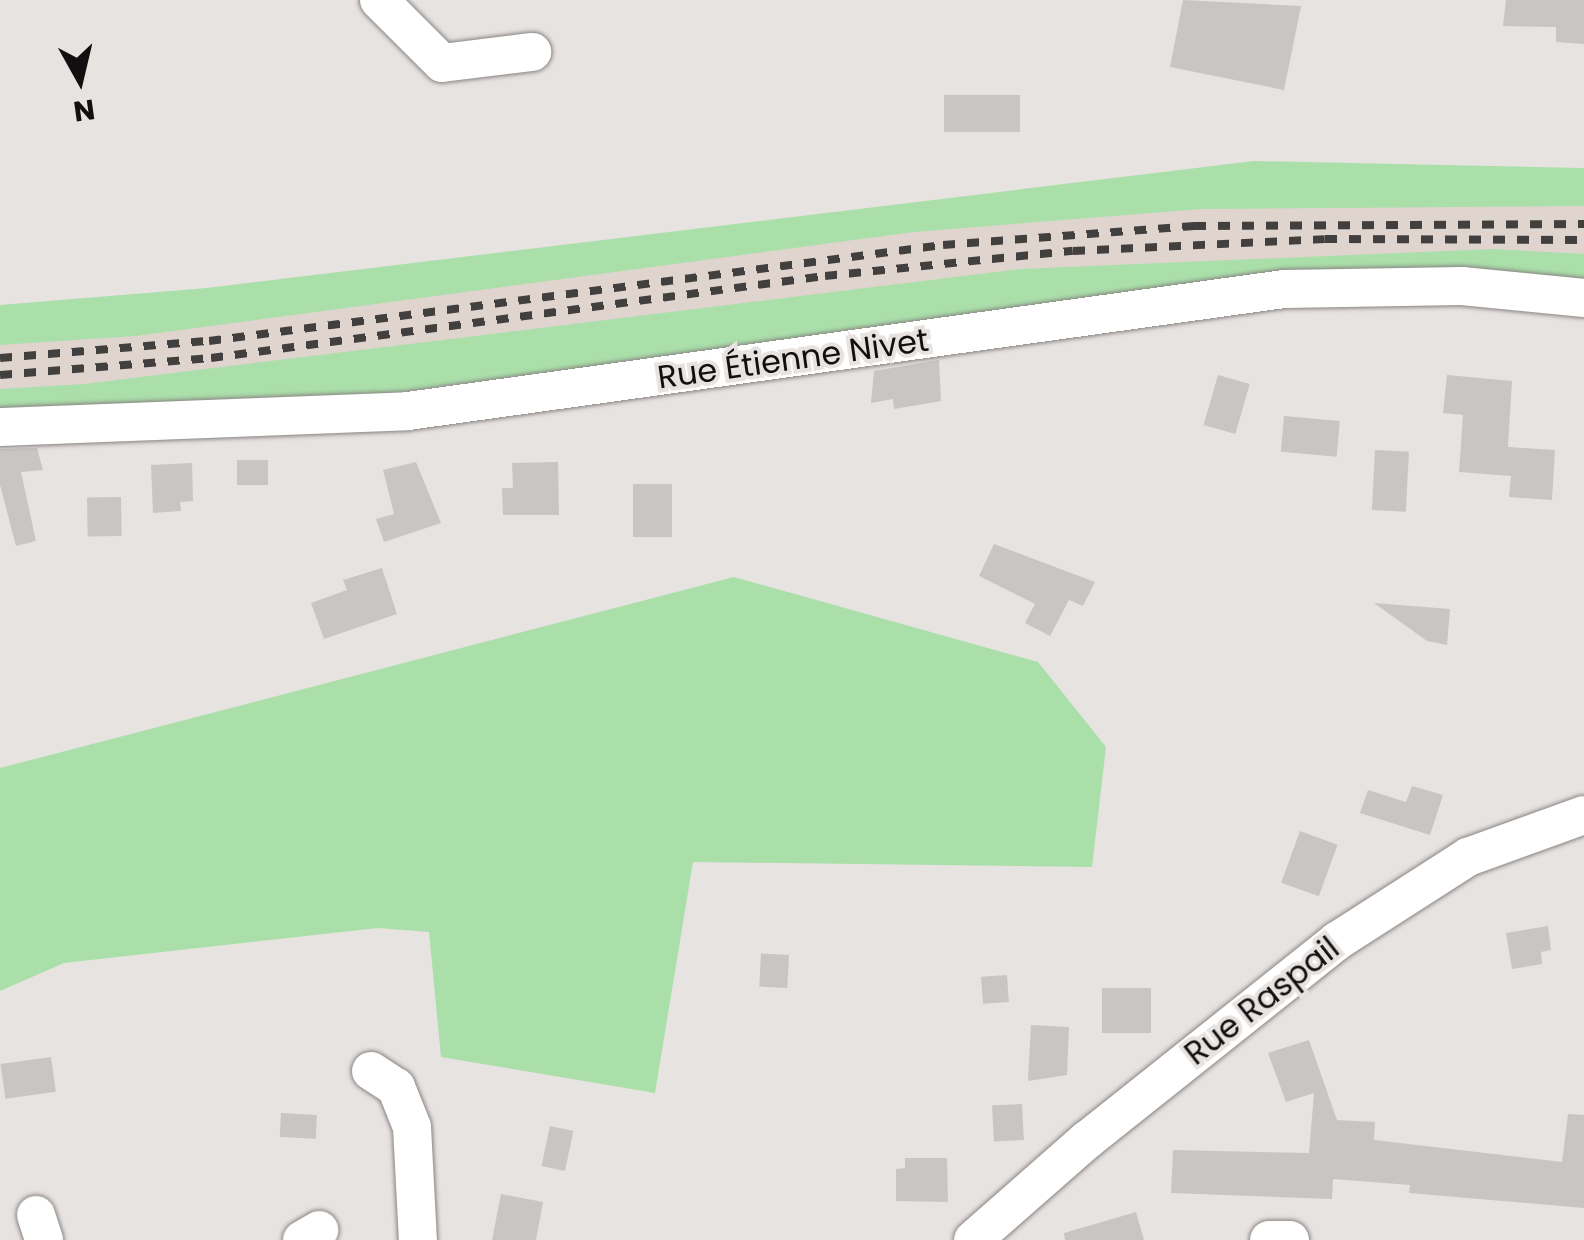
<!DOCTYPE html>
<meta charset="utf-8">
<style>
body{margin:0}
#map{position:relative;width:1584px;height:1240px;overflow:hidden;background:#e7e3e1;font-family:Poppins,sans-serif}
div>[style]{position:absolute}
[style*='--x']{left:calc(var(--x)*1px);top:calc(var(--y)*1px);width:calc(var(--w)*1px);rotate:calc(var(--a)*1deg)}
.built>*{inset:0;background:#e0d4cf}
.green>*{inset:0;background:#aadfaa}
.building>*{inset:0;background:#c9c5c3;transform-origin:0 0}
.roads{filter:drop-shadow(0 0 2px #898583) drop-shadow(0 0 2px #898583)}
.minor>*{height:38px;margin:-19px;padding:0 19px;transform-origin:19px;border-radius:19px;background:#fff}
.rail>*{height:8px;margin-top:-4px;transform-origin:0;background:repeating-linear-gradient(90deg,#423f3f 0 12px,transparent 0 24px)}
span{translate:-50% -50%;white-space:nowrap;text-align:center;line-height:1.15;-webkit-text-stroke:8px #e7e3e1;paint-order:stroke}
.street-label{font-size:32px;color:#110f0f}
.north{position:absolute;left:30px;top:30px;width:100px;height:100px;-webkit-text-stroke:8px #e7e3e1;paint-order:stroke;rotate:172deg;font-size:28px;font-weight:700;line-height:40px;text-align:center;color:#110f0f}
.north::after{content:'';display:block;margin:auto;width:35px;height:45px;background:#110f0f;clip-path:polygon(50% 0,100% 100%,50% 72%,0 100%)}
</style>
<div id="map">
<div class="built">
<i style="clip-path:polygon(1584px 184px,1584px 265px,0 403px,0 323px,858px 213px)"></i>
</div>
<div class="green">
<i style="clip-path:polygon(1254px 161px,1584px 168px,1584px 206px,1202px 209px,914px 232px,136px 336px,0 345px,0 305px,207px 288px)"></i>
<i style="clip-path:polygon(1493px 249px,1584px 254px,1584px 283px,1116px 295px,335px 401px,0 415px,0 389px,84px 384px,1020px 269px)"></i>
<i style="clip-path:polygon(734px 577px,1038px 662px,1106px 747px,1092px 867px,693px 862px,655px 1093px,441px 1057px,429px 932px,378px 928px,64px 963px,0 991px,0 768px)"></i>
</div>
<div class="building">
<i style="clip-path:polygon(1183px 0,1301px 6px,1284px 90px,1170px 67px)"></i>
<i style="clip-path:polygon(1506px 0,1584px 0,1584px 44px,1556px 42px,1556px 27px,1503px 26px)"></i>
<i style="left:944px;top:95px;width:76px;height:37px"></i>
<i style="clip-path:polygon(939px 360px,941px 401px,894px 409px,893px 399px,871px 403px,874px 371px)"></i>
<i style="left:1218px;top:375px;width:33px;height:52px;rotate:16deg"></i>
<i style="clip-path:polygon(1447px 375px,1512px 381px,1508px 447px,1555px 450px,1552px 500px,1509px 497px,1511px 476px,1459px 472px,1463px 415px,1443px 413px)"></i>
<i style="left:1284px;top:416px;width:56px;height:36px;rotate:5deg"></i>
<i style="clip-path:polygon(37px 448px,43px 470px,21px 472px,36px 541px,16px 546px,0 485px,0 449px)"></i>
<i style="left:1375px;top:450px;width:34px;height:60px;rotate:3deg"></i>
<i style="left:237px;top:460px;width:31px;height:25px"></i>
<i style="clip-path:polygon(416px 462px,441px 523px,384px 542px,376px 519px,394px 514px,383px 470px)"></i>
<i style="clip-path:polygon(558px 462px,559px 515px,503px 515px,502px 488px,513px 488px,512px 463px)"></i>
<i style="clip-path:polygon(192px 463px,193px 501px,180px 502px,181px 511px,153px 513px,151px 465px)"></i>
<i style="left:633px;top:484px;width:39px;height:53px"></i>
<i style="left:121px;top:497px;width:39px;height:34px;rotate:89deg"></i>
<i style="clip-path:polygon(994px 544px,1095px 582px,1083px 606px,1069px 600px,1050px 636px,1025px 623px,1035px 604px,979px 576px)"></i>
<i style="clip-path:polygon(382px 568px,397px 614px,324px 639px,311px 603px,347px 590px,343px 580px)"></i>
<i style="clip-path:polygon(1374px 603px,1450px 609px,1447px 645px,1427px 641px)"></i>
<i style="clip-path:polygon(1412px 786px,1443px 795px,1430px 835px,1360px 813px,1368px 790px,1406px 802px)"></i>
<i style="left:1300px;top:831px;width:40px;height:55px;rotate:20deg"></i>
<i style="clip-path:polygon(1548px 926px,1551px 950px,1541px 952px,1542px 964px,1512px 969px,1506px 933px)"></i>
<i style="left:789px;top:955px;width:33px;height:28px;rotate:93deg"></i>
<i style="left:1007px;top:975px;width:27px;height:26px;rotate:86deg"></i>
<i style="left:1102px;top:988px;width:49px;height:45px"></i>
<i style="clip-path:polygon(1031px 1025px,1069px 1027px,1067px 1075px,1028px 1081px)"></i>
<i style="clip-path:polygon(1309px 1040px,1337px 1120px,1375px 1122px,1374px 1140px,1562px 1162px,1568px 1114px,1584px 1115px,1584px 1208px,1409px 1193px,1410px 1185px,1333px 1179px,1332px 1199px,1171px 1193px,1173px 1150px,1309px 1153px,1314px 1093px,1286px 1102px,1268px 1053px)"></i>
<i style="left:51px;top:1057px;width:35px;height:51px;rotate:82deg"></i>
<i style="left:1022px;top:1104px;width:36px;height:30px;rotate:87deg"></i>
<i style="left:281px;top:1113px;width:36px;height:24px;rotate:3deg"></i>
<i style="left:550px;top:1126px;width:24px;height:41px;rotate:12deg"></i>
<i style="clip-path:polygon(905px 1158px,947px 1158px,948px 1202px,896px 1201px,896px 1169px,905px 1168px)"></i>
<i style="clip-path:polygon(501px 1194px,543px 1202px,536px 1240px,492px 1240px)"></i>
<i style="clip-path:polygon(1136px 1212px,1144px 1240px,1065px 1240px,1064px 1233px)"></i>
</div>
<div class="roads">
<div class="minor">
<i style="--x:379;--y:0;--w:89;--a:45"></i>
<i style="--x:442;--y:63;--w:91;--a:-7"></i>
<i style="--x:0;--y:427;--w:408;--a:-2.2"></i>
<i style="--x:408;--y:411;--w:884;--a:-7.93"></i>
<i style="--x:1284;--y:289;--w:178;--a:-1"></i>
<i style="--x:1462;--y:286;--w:123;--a:5.6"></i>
<i style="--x:371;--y:1071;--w:30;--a:33"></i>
<i style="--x:396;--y:1087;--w:43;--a:68.2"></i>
<i style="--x:412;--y:1127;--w:113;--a:87"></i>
<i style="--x:36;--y:1215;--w:26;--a:72"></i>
<i style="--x:302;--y:1240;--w:20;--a:-30"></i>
<i style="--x:973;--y:1240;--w:152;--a:-41.3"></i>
<i style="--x:1087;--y:1140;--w:320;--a:-38.5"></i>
<i style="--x:1337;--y:941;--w:156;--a:-32.7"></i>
<i style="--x:1468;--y:857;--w:123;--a:-19.9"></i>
<i style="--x:1269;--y:1240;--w:21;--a:0"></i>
</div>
</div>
<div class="rail">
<i style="--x:0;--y:358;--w:210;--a:-4.7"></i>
<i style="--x:209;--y:341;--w:740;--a:-7.45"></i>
<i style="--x:943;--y:245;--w:252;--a:-4.3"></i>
<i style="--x:1194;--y:226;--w:390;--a:-0.3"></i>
<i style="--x:0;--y:375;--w:212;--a:-4.6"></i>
<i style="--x:211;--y:358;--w:619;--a:-7.61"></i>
<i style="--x:825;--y:276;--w:249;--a:-5.8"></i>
<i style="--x:1073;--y:251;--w:252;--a:-2.7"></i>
<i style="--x:1325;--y:239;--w:259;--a:0.2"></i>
</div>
<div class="street-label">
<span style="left:793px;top:359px;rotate:-8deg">Rue Étienne Nivet</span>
<span style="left:1262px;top:1001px;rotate:-38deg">Rue Raspail</span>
</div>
<div class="north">N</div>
</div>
